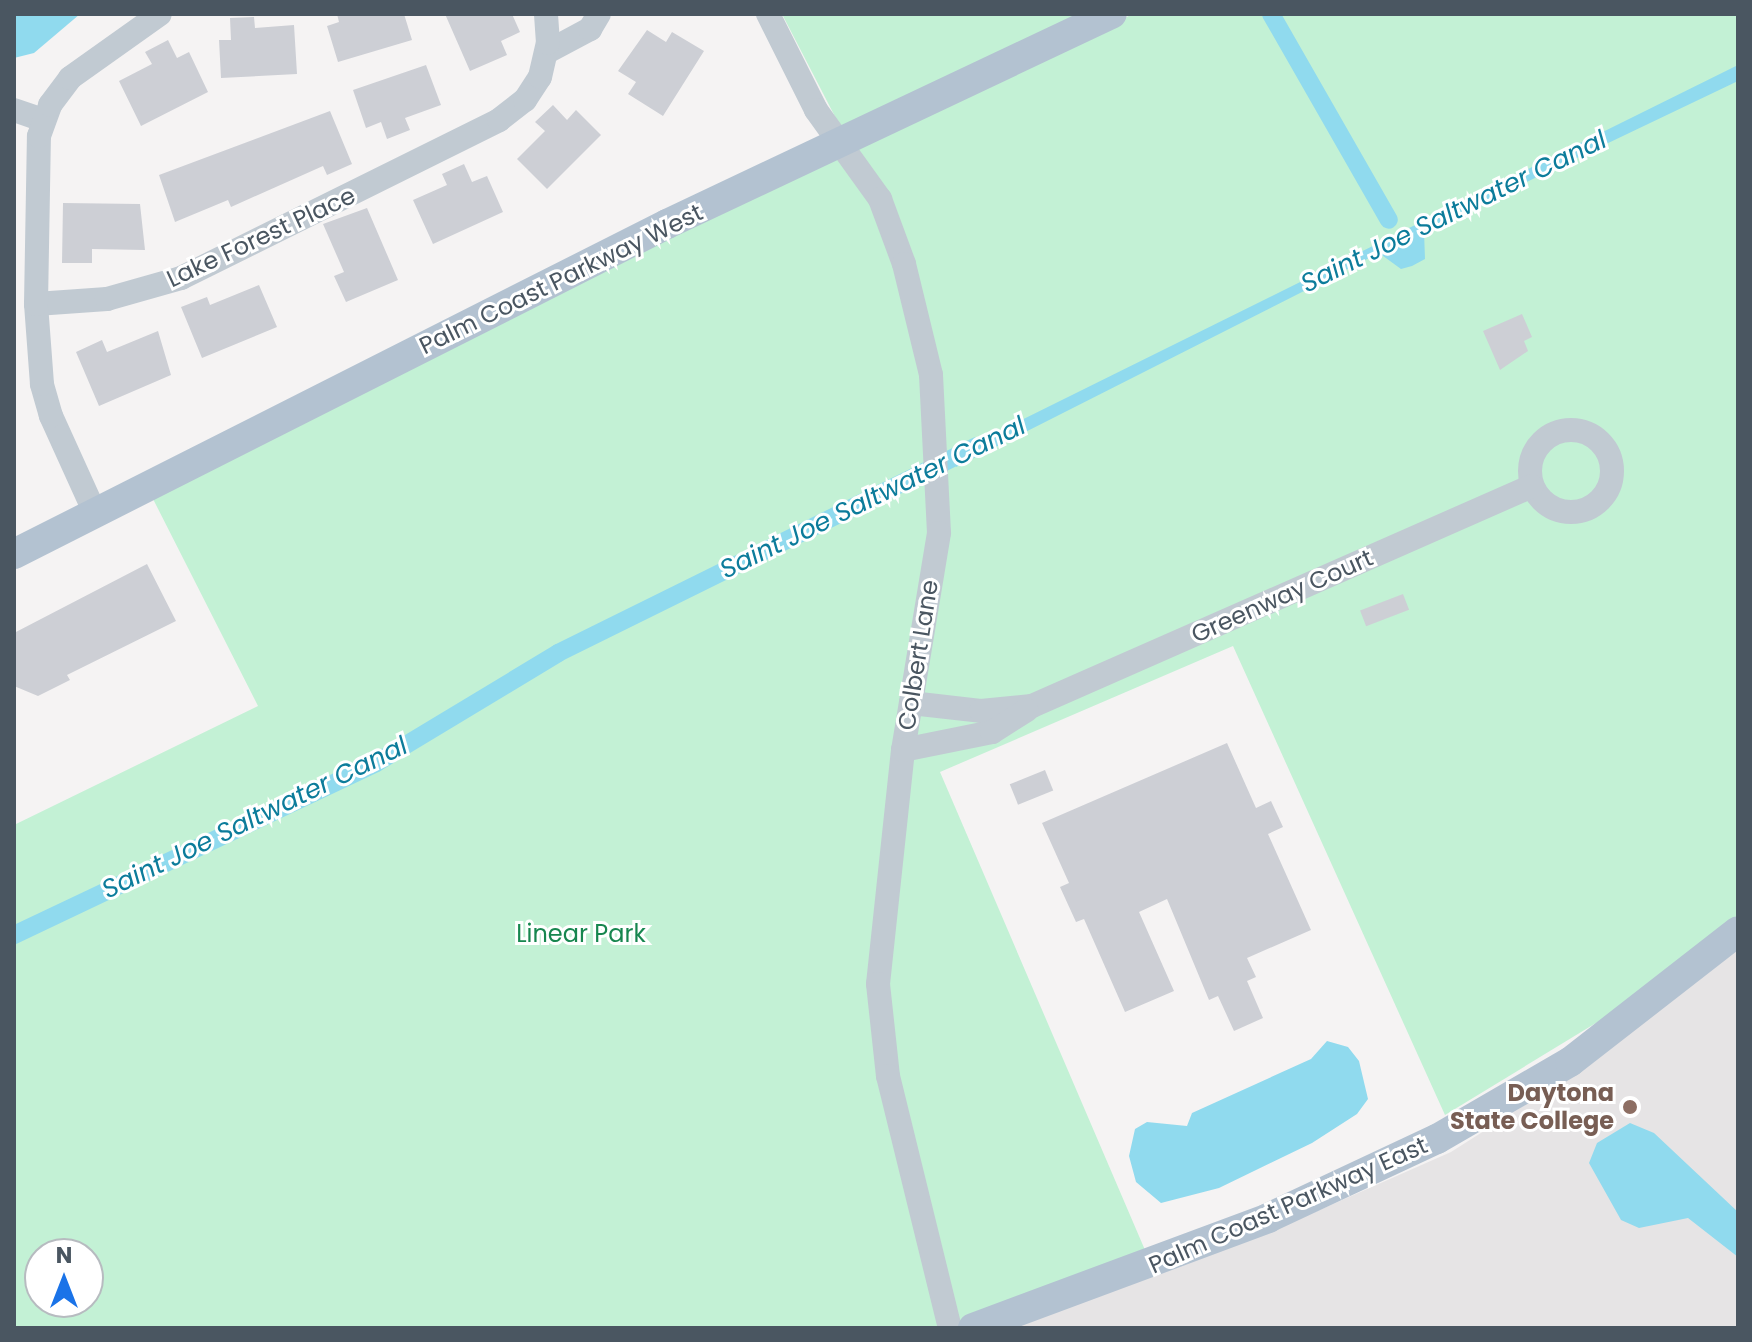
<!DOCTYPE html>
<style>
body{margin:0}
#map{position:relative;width:1752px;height:1342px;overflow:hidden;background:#f5f3f3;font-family:Poppins,sans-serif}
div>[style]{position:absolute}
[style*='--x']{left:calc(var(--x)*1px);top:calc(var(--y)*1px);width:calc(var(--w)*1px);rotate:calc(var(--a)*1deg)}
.education>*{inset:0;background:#e6e4e5}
.green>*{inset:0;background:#c3f1d5}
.water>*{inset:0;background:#90daee}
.canal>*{height:18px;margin:-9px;padding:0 9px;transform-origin:9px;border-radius:9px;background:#90daee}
.building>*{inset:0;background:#cdcfd5;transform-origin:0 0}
.minor>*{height:24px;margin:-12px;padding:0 12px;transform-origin:12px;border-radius:12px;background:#c1cad2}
.minor>.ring{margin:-12px;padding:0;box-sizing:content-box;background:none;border:24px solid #c1cad2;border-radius:50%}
.major>*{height:30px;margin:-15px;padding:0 15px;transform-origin:15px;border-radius:15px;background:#b3c2d1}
.dots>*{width:22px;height:22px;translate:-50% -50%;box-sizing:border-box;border:4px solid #fff;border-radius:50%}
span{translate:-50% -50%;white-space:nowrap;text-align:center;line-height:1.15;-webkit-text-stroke:6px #fff;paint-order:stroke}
.street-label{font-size:24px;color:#4a5661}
.park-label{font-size:24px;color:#17864f}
.education-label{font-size:24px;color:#785e54;font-weight:700}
.right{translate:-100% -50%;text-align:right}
.water-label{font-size:26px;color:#0c7c9b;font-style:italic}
.frame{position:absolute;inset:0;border:16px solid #4a5661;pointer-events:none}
.north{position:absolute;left:24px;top:1238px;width:80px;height:80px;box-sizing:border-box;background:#fff;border:2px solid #b7bbc0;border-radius:50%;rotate:0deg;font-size:22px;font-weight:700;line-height:32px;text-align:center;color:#4a5661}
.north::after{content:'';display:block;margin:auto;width:28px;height:36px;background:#1a73e8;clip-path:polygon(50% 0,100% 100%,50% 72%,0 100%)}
</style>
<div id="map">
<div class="education">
<i style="clip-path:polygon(1738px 944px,1738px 1328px,993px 1328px,1272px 1231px,1451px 1152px,1592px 1062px)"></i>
</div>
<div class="green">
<i style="clip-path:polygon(782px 14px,1087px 14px,843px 132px)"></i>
<i style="clip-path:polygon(evenodd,1133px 14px,1738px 14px,1738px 915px,1637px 998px,1445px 1115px,1233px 646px,940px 772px,1148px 1257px,943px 1328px,14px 1328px,14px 825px,258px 706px,151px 495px,688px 223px,1133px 14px,40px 1254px,88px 1254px,88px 1302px,40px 1302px,40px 1254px)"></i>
</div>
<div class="water">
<i style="clip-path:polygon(14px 14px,80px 14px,34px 53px,14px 58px)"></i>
<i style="clip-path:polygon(1738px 65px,1738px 81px,1424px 231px,1425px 259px,1412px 266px,1401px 269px,1379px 253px,956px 467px,955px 453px)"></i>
<i style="clip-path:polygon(1327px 1041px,1348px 1047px,1359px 1061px,1368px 1099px,1357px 1114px,1312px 1143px,1219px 1188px,1161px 1203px,1136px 1182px,1129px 1156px,1135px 1129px,1147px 1122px,1187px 1126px,1192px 1113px,1311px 1059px)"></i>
<i style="clip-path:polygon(1630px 1123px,1654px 1133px,1738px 1212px,1738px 1257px,1688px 1218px,1639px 1228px,1621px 1220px,1589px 1163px,1597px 1143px)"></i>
</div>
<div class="canal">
<i style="--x:1271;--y:14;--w:237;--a:60.2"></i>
<i style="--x:14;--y:935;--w:401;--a:-25.4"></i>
<i style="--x:376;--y:763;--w:213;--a:-31.1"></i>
<i style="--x:558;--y:653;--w:467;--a:-26.3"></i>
</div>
<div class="building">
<i style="clip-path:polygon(337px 14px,404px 14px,412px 40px,338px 62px,327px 26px,339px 22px)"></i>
<i style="clip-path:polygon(445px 14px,512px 14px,520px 32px,501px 41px,507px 55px,470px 71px)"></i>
<i style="clip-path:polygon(254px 17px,255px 28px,294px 25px,297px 74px,221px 78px,219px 40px,231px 40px,230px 18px)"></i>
<i style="clip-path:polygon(647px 30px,666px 42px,672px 32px,704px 51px,663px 116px,628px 94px,636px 82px,618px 71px)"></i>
<i style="clip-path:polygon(168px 40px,177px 58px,189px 52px,208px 92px,141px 126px,119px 81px,152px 64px,145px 52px)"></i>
<i style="clip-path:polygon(426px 65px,441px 105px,405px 118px,410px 130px,387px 139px,381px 122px,366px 128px,353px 90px)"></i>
<i style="clip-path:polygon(553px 105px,567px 120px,576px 110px,601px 135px,547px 189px,517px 159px,545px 131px,535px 122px)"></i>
<i style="clip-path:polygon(330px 111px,352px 164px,327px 175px,323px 166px,231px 207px,228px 200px,175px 222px,159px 175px)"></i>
<i style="clip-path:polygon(464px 164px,472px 182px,487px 176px,503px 212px,433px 244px,413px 200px,447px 185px,442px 174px)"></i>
<i style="clip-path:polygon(63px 203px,140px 204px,145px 250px,92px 249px,92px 263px,62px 263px)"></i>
<i style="clip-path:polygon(367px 208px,398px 280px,346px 302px,334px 276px,344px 272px,323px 224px)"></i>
<i style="clip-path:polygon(259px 285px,277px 327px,202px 358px,181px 307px,207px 297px,210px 305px)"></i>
<i style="clip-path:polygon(1522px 314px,1532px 337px,1524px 341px,1528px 351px,1500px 370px,1483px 331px)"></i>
<i style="clip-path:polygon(158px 331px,171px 375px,99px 406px,76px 352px,102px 340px,107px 352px)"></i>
<i style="clip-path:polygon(147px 564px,176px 621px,67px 675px,70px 680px,38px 696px,14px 686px,14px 633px)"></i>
<i style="left:1403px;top:594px;width:17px;height:46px;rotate:69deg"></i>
<i style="clip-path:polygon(1227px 743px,1256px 808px,1271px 801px,1283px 827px,1268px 834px,1311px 930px,1247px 958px,1256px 977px,1247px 981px,1263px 1018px,1234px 1031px,1218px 996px,1209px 1000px,1167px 899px,1139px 912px,1174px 991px,1125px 1012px,1084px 919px,1076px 922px,1060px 887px,1069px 883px,1042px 823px)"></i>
<i style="left:1045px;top:770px;width:22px;height:38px;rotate:68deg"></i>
</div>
<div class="minor">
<i style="--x:768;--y:14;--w:107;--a:63.4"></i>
<i style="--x:816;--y:110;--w:110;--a:54.3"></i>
<i style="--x:880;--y:199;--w:69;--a:69.7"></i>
<i style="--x:904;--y:264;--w:114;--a:76.3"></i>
<i style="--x:931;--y:375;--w:158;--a:87.1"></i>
<i style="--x:939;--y:533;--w:220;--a:99.4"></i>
<i style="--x:903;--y:750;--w:235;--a:96.1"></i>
<i style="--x:878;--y:984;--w:93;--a:83.8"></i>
<i style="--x:888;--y:1076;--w:260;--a:76.2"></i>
<i style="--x:547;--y:52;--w:49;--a:-28.1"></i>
<i style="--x:590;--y:29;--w:17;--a:-59"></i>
<i style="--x:14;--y:110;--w:31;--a:19"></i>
<i style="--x:36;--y:304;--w:71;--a:-4"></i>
<i style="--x:107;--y:299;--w:77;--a:-15.8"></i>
<i style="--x:181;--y:278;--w:355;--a:-26.4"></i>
<i style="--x:499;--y:120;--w:33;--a:-38"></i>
<i style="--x:525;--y:100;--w:27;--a:-57"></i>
<i style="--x:540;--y:77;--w:35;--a:-77"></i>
<i style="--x:548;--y:43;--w:29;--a:-94"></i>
<i class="ring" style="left:1530px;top:430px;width:58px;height:58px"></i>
<i style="--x:95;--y:513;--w:107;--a:-114.4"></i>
<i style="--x:51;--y:416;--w:33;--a:-106"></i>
<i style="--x:42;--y:384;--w:80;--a:-94.3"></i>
<i style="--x:36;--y:304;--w:168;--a:-89"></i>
<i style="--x:39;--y:136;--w:33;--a:-70"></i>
<i style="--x:50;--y:105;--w:34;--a:-53"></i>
<i style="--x:70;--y:78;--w:110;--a:-35.4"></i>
<i style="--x:911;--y:703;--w:70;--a:6.5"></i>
<i style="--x:981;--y:711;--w:51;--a:-5.6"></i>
<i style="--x:1032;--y:706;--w:546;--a:-23.75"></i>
<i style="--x:903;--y:750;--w:91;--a:-11.4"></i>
<i style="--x:992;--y:732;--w:41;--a:-32.2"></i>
</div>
<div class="major">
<i style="--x:14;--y:554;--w:732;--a:-26.81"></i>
<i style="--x:667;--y:224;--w:492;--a:-25.3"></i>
<i style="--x:973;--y:1328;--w:315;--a:-20.4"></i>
<i style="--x:1268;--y:1218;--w:187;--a:-25.1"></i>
<i style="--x:1437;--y:1139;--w:154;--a:-30.1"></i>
<i style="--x:1570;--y:1062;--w:213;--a:-37.9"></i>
</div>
<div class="dots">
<i style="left:1630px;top:1107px;background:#8d6e63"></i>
</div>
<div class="street-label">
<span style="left:261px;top:237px;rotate:-25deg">Lake Forest Place</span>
<span style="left:561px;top:279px;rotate:-26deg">Palm Coast Parkway West</span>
<span style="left:1282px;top:596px;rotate:-24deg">Greenway Court</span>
<span style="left:918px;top:655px;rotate:-81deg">Colbert Lane</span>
<span style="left:1288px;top:1205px;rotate:-24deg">Palm Coast Parkway East</span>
</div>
<div class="park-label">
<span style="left:581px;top:934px">Linear Park</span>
</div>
<div class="education-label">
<span class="right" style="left:1614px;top:1107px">Daytona<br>State College</span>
</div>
<div class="water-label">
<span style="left:1454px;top:212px;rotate:-26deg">Saint Joe Saltwater Canal</span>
<span style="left:873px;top:498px;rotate:-26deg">Saint Joe Saltwater Canal</span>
<span style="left:255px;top:818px;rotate:-26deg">Saint Joe Saltwater Canal</span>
</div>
<div class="frame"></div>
<div class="north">N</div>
</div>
